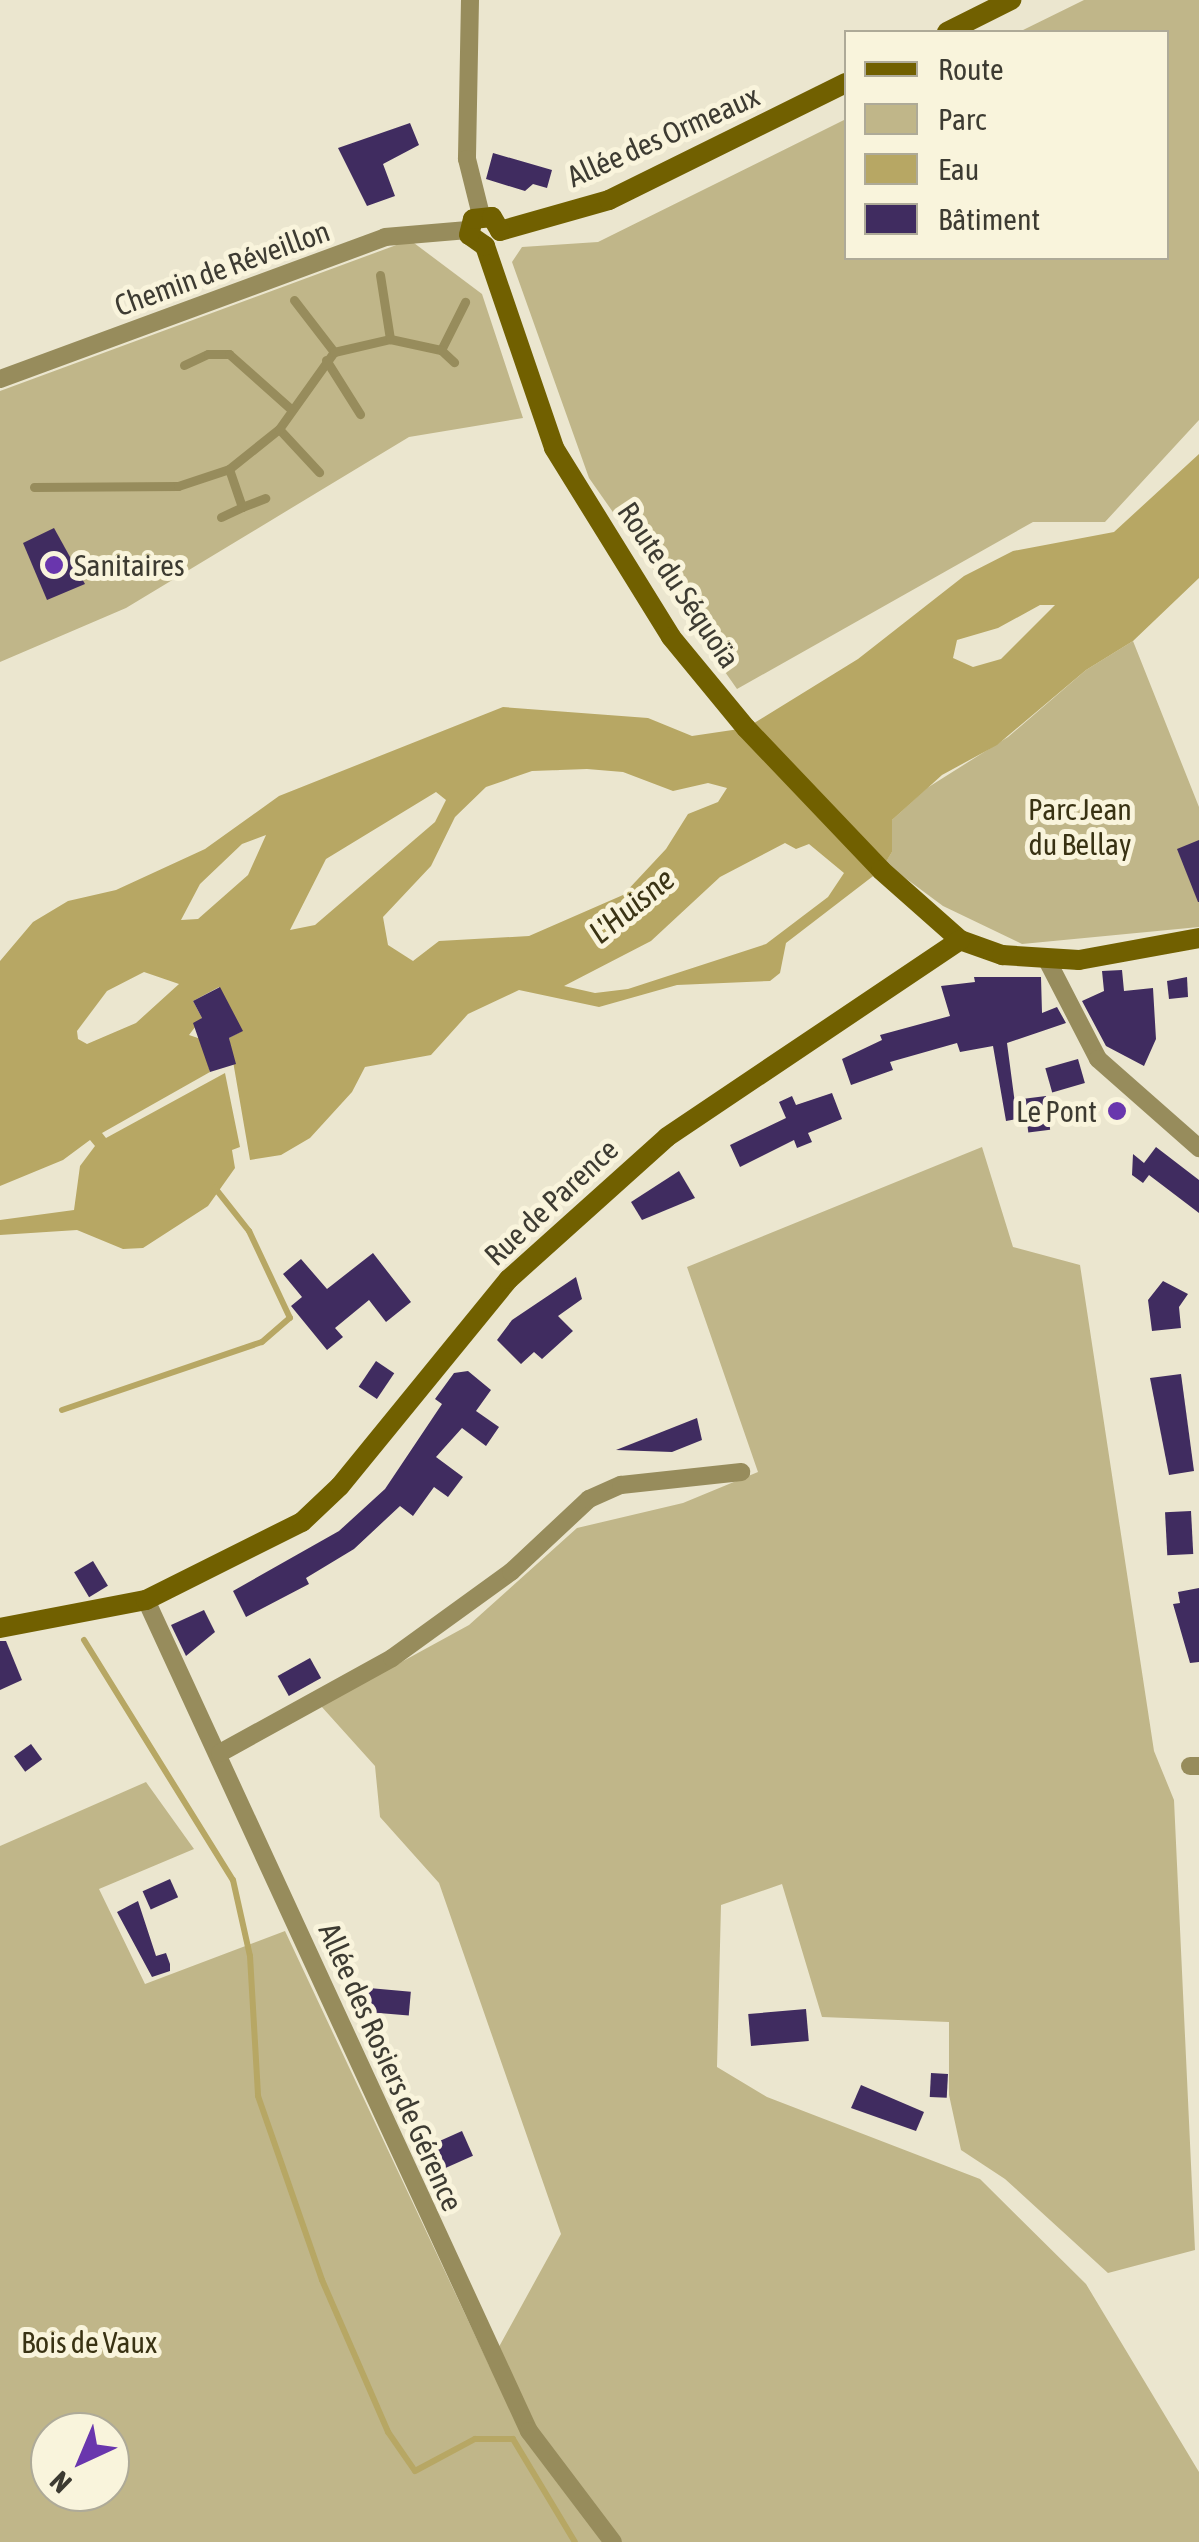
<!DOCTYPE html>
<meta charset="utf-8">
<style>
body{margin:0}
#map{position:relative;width:1199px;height:2542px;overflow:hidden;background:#ebe6cf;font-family:"Asap Condensed",sans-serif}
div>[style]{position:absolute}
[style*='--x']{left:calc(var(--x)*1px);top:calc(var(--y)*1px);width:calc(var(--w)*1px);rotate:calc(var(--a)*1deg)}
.green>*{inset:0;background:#c0b689}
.water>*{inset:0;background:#b7a764}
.stream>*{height:6px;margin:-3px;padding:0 3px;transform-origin:3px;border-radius:3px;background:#b7a764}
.building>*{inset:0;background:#402c60;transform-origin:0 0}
.lane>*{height:9px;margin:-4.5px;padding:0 4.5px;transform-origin:4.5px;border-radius:4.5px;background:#978c5c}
.street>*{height:18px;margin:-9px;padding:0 9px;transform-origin:9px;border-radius:9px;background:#978c5c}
.secondary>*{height:20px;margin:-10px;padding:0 10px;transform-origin:10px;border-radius:10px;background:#716000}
.dots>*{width:28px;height:28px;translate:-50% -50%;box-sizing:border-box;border:5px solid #f9f4dc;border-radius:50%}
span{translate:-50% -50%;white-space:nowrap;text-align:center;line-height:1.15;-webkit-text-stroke:10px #f9f4dc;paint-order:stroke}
.street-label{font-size:30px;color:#3d3b32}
.poi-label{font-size:30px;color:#3d3b32}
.left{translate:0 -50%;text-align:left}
.right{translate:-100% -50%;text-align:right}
.park-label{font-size:30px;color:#393213}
.water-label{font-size:32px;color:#3b3415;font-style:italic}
.legend{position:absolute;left:844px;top:30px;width:325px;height:230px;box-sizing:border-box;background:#f9f4dc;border:2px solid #aeaa98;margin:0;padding:12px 18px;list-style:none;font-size:30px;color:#3d3b32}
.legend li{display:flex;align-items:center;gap:20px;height:50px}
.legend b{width:50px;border:2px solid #aeaa98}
.north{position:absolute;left:30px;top:2412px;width:100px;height:100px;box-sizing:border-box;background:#f9f4dc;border:2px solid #aeaa98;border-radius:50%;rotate:224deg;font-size:28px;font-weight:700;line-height:40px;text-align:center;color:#3d3b32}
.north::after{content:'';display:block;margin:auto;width:35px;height:45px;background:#6936ad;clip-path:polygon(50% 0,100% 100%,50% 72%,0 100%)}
</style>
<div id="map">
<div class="green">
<i style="clip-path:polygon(1084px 0,1199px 0,1199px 420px,1105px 522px,1033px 522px,737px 689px,589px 478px,512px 262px,522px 247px,598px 242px,846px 119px,846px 258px,1166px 258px,1166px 32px,1019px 32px)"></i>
<i style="clip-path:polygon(410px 240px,482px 294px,523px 418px,409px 437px,126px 608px,0 662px,0 391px)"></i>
<i style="clip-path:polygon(1133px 641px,1199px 807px,1199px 927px,1022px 944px,943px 906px,885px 863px,892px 852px,892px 820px,927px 788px,1008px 737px,1086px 670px)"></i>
<i style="clip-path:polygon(evenodd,982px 1147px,1013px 1247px,1080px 1265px,1154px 1751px,1174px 1800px,1195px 2250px,1108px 2273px,1005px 2179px,961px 2150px,949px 2095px,949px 2022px,822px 2017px,782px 1884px,721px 1905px,717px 2067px,767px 2097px,980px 2179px,1086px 2284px,1199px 2472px,1199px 2542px,0 2542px,0 1846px,146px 1782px,194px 1849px,99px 1889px,145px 1984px,285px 1931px,489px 2365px,561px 2234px,439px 1883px,380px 1817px,375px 1766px,321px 1706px,469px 1625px,577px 1528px,683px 1503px,758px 1472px,687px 1267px,982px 1147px,50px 2432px,110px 2432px,110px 2492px,50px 2492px,50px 2432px)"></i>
</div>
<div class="water">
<i style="clip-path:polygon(evenodd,1199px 454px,1199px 578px,1133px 641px,1086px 670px,997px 745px,942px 775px,892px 820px,892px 852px,881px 870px,786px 943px,780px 973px,770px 981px,677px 985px,599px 1007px,519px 990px,468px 1014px,431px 1055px,365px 1067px,352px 1092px,310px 1138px,281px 1155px,250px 1160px,229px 1038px,242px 1031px,219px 987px,193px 1001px,202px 1018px,189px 1035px,201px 1039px,210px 1072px,102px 1133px,106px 1138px,225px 1073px,240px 1147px,232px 1150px,235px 1168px,208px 1206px,143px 1248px,123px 1249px,77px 1230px,0 1235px,0 1220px,74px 1210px,80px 1166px,95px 1146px,90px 1140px,63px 1160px,0 1186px,0 961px,33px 922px,68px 901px,116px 890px,205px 849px,279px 796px,503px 707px,648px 718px,692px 736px,746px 728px,858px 659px,964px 576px,1013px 551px,1114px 532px,1199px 454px,1040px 605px,1055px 605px,1001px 659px,973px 667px,953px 658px,957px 640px,998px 628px,1040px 605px,1199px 454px,587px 769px,623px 772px,673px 791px,708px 783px,727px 788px,718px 802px,688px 814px,666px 849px,623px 895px,529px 936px,439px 941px,413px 961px,388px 945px,383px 917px,431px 866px,455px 817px,486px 787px,532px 771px,587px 769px,1199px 454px,436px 792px,446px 800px,435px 822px,315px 925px,290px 930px,326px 859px,436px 792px,1199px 454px,266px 835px,248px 875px,198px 919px,181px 920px,200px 884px,242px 844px,266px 835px,1199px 454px,785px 843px,796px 849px,809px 844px,844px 873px,828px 897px,766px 944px,628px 989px,595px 993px,564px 986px,651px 941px,720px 877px,785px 843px,1199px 454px,144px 972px,179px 984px,136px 1023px,87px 1044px,78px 1039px,77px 1031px,107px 991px,144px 972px)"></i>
</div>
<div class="stream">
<i style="--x:62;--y:1410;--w:211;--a:-18.8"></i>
<i style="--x:262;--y:1342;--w:37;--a:-41"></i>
<i style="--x:290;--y:1318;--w:96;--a:-115.2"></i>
<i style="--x:249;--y:1231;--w:55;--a:-128.3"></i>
<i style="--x:84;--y:1640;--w:282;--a:58.2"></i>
<i style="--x:233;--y:1880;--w:78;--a:77.4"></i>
<i style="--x:250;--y:1956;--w:140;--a:86.7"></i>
<i style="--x:258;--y:2096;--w:195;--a:70.8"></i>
<i style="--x:322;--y:2280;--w:166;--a:66.5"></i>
<i style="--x:388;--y:2432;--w:47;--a:55.3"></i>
<i style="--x:415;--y:2471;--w:68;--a:-28.1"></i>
<i style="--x:475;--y:2439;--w:38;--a:0"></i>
<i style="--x:513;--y:2439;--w:120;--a:59"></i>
</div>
<div class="building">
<i style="clip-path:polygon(410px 123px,419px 145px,383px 164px,395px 196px,367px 206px,338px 148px)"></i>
<i style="clip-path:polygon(493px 153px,552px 170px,547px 188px,533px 184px,525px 191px,486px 179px)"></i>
<i style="clip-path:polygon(54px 528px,85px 584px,47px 600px,23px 543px)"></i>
<i style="clip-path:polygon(1199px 840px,1199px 902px,1198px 902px,1177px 849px)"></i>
<i style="clip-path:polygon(1122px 970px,1124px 991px,1153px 988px,1156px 1039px,1144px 1066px,1106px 1046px,1082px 1001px,1104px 991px,1102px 971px)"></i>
<i style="clip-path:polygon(974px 977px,1041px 977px,1042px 1013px,1057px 1007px,1066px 1023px,1007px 1043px,1017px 1119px,1006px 1121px,993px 1046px,960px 1052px,957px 1043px,890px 1062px,893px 1070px,851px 1085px,842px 1059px,882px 1040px,880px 1035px,950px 1016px,941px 986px,975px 982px)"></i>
<i style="clip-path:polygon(1187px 977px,1188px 997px,1169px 999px,1167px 981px)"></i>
<i style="clip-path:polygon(220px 987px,243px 1031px,229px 1038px,236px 1064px,210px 1072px,193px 1023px,202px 1018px,193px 1001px)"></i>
<i style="left:1078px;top:1059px;width:25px;height:34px;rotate:74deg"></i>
<i style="clip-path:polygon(832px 1093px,842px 1119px,808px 1133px,812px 1142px,797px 1148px,794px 1140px,740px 1167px,730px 1145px,786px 1118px,779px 1102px,792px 1096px,796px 1105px)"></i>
<i style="left:1046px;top:1096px;width:34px;height:22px;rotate:83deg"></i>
<i style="clip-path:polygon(1156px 1147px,1199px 1180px,1199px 1213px,1149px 1175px,1143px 1183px,1132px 1175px,1133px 1154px,1144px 1163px)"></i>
<i style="clip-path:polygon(679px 1171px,695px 1198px,642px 1220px,631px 1202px)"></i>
<i style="clip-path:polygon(373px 1253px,411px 1302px,386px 1322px,369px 1300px,335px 1328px,343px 1337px,327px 1350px,291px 1306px,302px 1297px,283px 1274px,301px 1259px,327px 1289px)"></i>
<i style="clip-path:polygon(576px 1277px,582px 1299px,558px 1316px,573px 1331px,542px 1359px,534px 1352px,521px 1364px,497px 1340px,512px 1320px)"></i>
<i style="clip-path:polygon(1163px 1281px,1188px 1294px,1179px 1307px,1181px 1328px,1152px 1331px,1148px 1300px)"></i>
<i style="left:376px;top:1361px;width:22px;height:31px;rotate:34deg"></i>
<i style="clip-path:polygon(468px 1371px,491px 1390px,476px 1411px,499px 1427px,486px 1446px,462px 1428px,436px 1457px,463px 1477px,448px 1497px,434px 1487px,413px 1516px,400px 1506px,354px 1549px,306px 1578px,309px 1584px,246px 1617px,233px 1591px,339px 1531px,385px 1489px,442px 1404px,435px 1399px,454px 1373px)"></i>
<i style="clip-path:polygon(1181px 1374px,1194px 1471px,1169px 1475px,1150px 1378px)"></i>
<i style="clip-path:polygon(697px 1418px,702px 1440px,672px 1452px,616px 1450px)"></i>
<i style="left:1191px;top:1511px;width:43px;height:26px;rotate:87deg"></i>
<i style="left:93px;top:1561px;width:29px;height:22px;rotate:59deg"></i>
<i style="clip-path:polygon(1199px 1588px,1199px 1662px,1190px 1663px,1173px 1604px,1180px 1603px,1178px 1592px)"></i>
<i style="clip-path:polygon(204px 1610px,215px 1632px,186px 1656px,171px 1625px)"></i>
<i style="clip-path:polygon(0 1641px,6px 1641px,22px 1680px,0 1690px)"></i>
<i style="left:310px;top:1658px;width:23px;height:37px;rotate:61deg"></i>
<i style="left:31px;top:1744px;width:19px;height:21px;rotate:54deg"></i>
<i style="left:170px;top:1879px;width:20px;height:30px;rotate:66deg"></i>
<i style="clip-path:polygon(138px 1901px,156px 1956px,166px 1953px,170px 1964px,170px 1971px,152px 1977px,117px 1912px)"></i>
<i style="left:369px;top:1988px;width:42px;height:24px;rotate:5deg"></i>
<i style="left:806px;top:2009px;width:32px;height:58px;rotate:85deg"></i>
<i style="left:931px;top:2073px;width:17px;height:24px;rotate:3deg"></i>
<i style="clip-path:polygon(861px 2085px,924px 2112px,916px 2131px,851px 2108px)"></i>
<i style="left:462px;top:2131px;width:27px;height:46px;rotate:66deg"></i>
</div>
<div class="lane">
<i style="--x:380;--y:275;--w:65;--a:81.1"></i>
<i style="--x:294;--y:300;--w:66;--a:52.4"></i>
<i style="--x:441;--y:350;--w:54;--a:-63.4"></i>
<i style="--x:326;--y:360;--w:64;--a:57.8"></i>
<i style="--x:184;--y:365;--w:26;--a:-25"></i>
<i style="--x:208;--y:354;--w:21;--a:0"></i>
<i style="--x:229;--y:354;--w:84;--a:41.6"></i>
<i style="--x:279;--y:429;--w:59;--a:47.1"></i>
<i style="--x:34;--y:487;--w:144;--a:-0.4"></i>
<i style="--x:178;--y:486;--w:54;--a:-18.4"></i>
<i style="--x:229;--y:469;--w:64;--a:-38.7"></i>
<i style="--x:279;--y:429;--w:95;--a:-54.5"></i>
<i style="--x:334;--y:352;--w:57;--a:-13.1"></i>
<i style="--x:390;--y:339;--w:52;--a:12.2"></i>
<i style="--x:441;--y:350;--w:18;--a:43"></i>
<i style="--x:242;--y:507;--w:25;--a:-21"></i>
<i style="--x:221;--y:517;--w:23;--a:-25"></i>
<i style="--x:242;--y:507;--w:40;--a:-108.9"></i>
</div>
<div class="street">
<i style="--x:470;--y:0;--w:159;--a:91.1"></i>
<i style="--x:467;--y:159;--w:58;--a:76"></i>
<i style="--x:0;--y:379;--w:410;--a:-20.2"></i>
<i style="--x:385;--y:237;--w:83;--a:-4.8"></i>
<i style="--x:1047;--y:960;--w:111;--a:62.7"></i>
<i style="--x:1098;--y:1059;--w:135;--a:41.4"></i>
<i style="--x:146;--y:1600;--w:915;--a:65.26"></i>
<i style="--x:529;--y:2431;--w:139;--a:52.9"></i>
<i style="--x:220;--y:1753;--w:196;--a:-28.9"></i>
<i style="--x:392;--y:1658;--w:147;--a:-35.9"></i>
<i style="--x:511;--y:1572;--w:107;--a:-43.1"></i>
<i style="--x:589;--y:1499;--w:35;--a:-24"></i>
<i style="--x:621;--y:1485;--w:121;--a:-6.2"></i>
<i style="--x:1190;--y:1766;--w:9;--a:0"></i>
</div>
<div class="secondary">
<i style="--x:947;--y:32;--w:72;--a:-26.6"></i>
<i style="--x:500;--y:231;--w:113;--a:-15.9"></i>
<i style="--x:609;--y:200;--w:264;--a:-26.3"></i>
<i style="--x:485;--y:246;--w:213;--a:71.1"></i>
<i style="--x:554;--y:448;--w:222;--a:58.2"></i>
<i style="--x:671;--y:637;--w:118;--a:50.5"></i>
<i style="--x:746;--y:728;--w:196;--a:46.4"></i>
<i style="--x:881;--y:870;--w:106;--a:41.5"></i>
<i style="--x:960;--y:940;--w:45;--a:19.7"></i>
<i style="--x:1002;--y:955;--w:77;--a:3.7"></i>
<i style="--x:1079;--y:960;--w:122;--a:-10.4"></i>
<i style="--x:485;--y:246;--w:19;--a:-145"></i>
<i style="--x:469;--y:235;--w:16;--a:-76"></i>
<i style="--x:473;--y:219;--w:19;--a:-6"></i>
<i style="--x:492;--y:217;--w:16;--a:60"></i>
<i style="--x:0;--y:1628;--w:149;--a:-10.9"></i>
<i style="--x:146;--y:1600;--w:174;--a:-26.6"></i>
<i style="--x:302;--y:1522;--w:52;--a:-43.5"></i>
<i style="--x:340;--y:1486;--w:267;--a:-50.8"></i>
<i style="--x:509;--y:1279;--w:212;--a:-41.9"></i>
<i style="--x:667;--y:1137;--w:353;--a:-33.9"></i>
</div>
<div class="dots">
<i style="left:54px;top:565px;background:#6936ad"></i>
<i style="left:1117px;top:1111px;background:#6936ad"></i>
</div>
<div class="street-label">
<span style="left:663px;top:136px;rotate:-24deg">Allée des Ormeaux</span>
<span style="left:222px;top:268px;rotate:-20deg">Chemin de Réveillon</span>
<span style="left:679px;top:585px;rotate:56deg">Route du Séquoïa</span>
<span style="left:551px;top:1202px;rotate:-43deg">Rue de Parence</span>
<span style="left:391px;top:2067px;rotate:66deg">Allée des Rosiers de Gérence</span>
</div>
<div class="poi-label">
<span class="left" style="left:74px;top:565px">Sanitaires</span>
<span class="right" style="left:1097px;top:1111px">Le Pont</span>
</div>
<div class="park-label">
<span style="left:1080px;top:826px">Parc Jean<br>du Bellay</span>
<span style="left:89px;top:2342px">Bois de Vaux</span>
</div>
<div class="water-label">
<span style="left:632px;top:906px;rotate:-39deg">L'Huisne</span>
</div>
<ul class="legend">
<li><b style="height:12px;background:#716000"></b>Route</li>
<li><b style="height:28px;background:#c0b689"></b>Parc</li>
<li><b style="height:28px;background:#b7a764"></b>Eau</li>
<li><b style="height:28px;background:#402c60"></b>Bâtiment</li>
</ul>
<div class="north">N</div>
</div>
